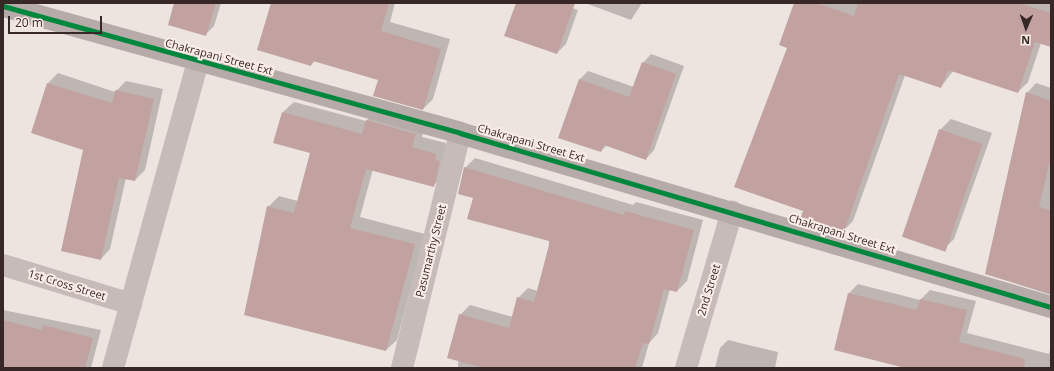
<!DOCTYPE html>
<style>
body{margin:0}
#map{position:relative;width:1054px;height:371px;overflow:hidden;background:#ede4e0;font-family:"Open Sans",sans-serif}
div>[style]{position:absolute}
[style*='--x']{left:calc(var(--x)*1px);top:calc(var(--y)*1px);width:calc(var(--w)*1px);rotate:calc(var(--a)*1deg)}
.shadow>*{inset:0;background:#0003}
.building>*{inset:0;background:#c1a2a1;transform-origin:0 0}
.street>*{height:22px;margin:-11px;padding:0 11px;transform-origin:11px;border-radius:11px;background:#c6bbb8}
.secondary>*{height:22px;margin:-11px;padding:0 11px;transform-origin:11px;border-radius:11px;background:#b6aba9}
.cycleway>*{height:5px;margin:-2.5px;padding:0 2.5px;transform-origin:2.5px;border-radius:2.5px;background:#00873e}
span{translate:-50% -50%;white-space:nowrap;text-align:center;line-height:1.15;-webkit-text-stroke:4px #faece6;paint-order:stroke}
.street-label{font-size:11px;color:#372827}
.frame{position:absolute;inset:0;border:4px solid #372827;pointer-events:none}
.north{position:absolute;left:1006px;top:8px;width:40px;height:40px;-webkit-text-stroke:3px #faece6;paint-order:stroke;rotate:182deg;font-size:11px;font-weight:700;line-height:16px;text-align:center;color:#372827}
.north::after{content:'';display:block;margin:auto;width:14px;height:18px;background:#372827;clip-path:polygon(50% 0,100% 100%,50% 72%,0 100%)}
.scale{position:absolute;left:8px;top:16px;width:94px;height:18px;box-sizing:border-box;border:2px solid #372827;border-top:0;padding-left:5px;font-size:12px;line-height:14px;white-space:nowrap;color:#372827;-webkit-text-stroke:3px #faece6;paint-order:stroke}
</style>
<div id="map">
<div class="shadow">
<i style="clip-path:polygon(175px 3px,221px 3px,214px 26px,206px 34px)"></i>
<i style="clip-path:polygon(272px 3px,395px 3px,390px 22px,450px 39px,433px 99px,423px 109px,379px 79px,316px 60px,311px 65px)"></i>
<i style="clip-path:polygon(517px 3px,558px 3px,578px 10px,566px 44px,557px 53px)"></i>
<i style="clip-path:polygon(585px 3px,642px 3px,631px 20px)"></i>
<i style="clip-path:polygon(795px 3px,1051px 3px,1051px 46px,1041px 43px,1028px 82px,1018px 92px,953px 71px,941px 87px,905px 75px,853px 221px,843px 231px,804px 210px,789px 47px)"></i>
<i style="clip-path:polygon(651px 54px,684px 66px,654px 150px,646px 159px,607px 145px,601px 151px,579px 80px,588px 71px,634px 87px,643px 63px)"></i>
<i style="clip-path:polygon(58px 73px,115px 92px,126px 81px,163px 89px,145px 170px,135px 180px,126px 178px,110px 249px,101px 259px,84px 149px,32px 132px,48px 83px)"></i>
<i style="clip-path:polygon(1036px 83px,1051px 88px,1051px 295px,986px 274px,1027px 93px)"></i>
<i style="clip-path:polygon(294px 102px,366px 121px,378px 110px,426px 123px,422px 137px,446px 143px,444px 175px,433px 186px,373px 169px,360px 217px,425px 234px,397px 340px,386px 350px,268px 207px,279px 196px,298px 201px,311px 153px,283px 112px)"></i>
<i style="clip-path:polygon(951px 119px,992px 133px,954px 239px,943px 250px,940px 130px)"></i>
<i style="clip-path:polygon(475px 158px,633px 205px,636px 202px,703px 220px,687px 281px,677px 291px,670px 289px,658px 333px,649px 343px,642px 368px,458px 368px,460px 315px,470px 305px,513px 317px,518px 298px,528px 288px,538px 291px,550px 245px,550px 240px,474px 197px,465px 168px)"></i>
<i style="clip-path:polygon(858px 284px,920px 300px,930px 290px,976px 301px,967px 333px,1049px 354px,1051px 344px,1051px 368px,903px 368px,849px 293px)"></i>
<i style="clip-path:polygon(3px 310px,101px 330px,91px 368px,3px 368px)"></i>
<i style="clip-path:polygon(728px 340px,778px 352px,775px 368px,715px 368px,720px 348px)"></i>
</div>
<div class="building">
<i style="clip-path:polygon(174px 3px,216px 3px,206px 36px,168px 25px)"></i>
<i style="clip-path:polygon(271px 3px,389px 3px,381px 31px,441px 49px,423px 110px,373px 96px,378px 80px,313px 61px,311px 66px,257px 50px)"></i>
<i style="clip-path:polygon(516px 3px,575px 3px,557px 54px,504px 36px)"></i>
<i style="clip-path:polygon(794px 3px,817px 3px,854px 16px,858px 3px,1019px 3px,1051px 13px,1051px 47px,1035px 42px,1018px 93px,948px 70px,941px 88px,899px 74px,844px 232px,801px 217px,803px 211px,734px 187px,787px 48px,779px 45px)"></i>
<i style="clip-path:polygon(642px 62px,676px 74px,646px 160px,604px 145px,601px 152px,558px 138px,579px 79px,629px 97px)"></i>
<i style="clip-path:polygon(47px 83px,112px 103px,115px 90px,154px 99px,135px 181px,119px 178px,101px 260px,61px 251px,83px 150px,31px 133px)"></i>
<i style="clip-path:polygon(1026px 92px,1051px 101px,1051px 156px,1039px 207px,1051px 210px,1051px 294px,985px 274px)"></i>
<i style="clip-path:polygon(282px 112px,362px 134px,366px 120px,416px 134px,412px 147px,436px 154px,435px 160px,440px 161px,434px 187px,366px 169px,350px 228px,415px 244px,386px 351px,244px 315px,267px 206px,294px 213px,310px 153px,273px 143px)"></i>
<i style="left:939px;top:129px;width:46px;height:114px;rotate:19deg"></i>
<i style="clip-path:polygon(464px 167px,624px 215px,625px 211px,694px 230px,677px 292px,664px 289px,649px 344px,643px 343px,635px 368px,484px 368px,447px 358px,459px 314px,509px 328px,517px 297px,534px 302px,549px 245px,549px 241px,467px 219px,473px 198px,458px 194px)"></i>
<i style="clip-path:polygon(848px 293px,917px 310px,920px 299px,967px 310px,959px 342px,1025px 359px,1024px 368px,905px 368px,834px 350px)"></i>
<i style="clip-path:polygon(3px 320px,42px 330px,43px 325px,93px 338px,85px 368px,3px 368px)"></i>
</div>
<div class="street">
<i style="--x:3;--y:265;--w:134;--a:16.9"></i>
<i style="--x:113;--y:368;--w:318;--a:-74.5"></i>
<i style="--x:402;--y:368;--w:242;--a:-76.1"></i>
<i style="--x:686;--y:368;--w:163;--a:-73.6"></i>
</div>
<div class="secondary">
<i style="--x:3;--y:6;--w:474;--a:15.5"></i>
<i style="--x:460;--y:133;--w:616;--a:16.41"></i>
</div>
<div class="cycleway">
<i style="--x:3;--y:6;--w:474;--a:15.5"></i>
<i style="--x:460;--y:133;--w:616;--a:16.41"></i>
</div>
<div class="street-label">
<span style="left:219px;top:57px;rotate:15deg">Chakrapani Street Ext</span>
<span style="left:531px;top:143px;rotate:16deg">Chakrapani Street Ext</span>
<span style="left:842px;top:234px;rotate:17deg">Chakrapani Street Ext</span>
<span style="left:431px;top:251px;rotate:-76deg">Pasumarthy Street</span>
<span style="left:67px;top:285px;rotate:17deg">1st Cross Street</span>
<span style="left:709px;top:290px;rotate:-73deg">2nd Street</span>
</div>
<div class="frame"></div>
<div class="north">N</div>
<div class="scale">20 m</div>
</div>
